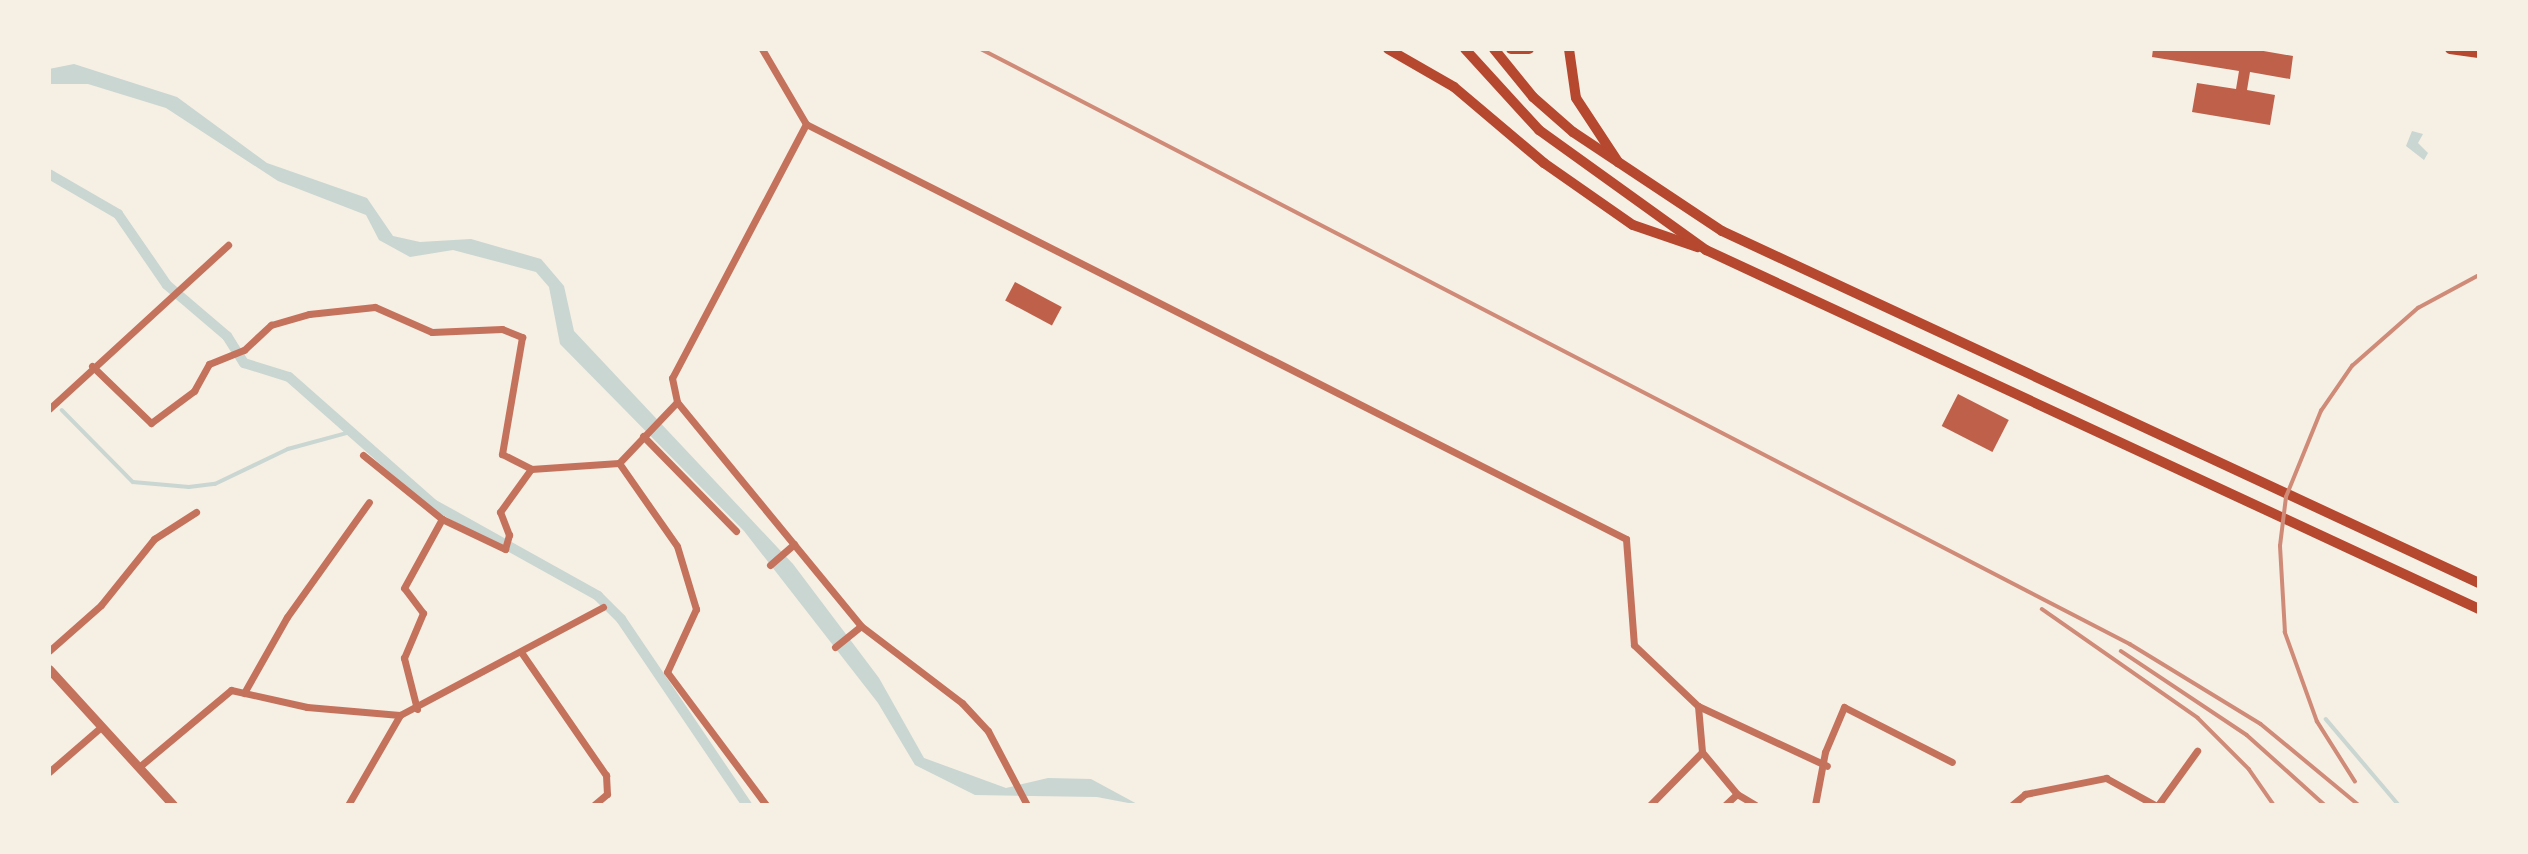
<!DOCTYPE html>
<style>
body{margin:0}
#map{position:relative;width:2528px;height:854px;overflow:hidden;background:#f6efe4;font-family:"DM Sans",sans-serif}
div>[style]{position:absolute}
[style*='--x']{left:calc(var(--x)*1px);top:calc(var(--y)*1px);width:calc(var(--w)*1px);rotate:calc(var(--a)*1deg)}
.water>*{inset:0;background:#c9d6d2}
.stream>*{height:3.5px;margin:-1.75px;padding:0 1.75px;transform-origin:1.75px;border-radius:1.75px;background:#c9d6d2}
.canal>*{height:10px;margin:-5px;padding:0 5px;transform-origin:5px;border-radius:5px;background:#c9d6d2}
.building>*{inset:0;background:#bf614a;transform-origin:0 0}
.minor>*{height:7px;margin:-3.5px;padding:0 3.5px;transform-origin:3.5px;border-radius:3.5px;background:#c5725c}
.tertiary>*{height:9px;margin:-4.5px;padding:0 4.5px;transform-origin:4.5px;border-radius:4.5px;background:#c5725c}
.primary>*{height:10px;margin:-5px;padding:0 5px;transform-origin:5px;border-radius:5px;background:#b5482f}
.trunk>*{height:10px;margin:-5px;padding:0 5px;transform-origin:5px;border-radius:5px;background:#b5482f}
.rail>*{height:3.5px;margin:-1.75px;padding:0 1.75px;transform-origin:1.75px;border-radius:1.75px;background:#cf8b77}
span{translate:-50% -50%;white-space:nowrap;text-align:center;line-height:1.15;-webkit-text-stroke:5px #f6efe4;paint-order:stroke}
.frame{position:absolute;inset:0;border:51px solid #f6efe4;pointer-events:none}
</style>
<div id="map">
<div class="water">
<i style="clip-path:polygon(74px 64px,177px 97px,267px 163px,367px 198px,393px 236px,420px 242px,471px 239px,541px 259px,564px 286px,574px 331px,793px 564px,879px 678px,924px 758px,1006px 788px,1048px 778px,1091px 779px,1139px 805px,1097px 797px,975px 795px,915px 765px,878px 703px,744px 531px,560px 344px,549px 287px,536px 272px,453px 250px,410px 257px,379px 240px,366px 215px,278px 181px,166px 108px,88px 84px,49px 84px,49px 69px)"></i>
<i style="clip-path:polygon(2412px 131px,2423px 134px,2418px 143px,2428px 153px,2424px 160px,2406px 146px)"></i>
</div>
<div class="stream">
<i style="--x:62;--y:410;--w:101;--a:45.4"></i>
<i style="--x:133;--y:482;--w:56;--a:5.1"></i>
<i style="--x:189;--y:487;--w:26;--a:-7"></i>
<i style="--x:215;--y:484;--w:81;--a:-25.6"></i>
<i style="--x:288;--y:449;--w:61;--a:-15.2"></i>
<i style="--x:2326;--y:719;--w:113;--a:49.7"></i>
</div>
<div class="canal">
<i style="--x:49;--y:174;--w:80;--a:30.1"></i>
<i style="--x:118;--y:214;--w:86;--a:55.4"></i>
<i style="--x:167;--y:285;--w:79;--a:40.4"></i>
<i style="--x:227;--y:336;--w:32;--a:58"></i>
<i style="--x:244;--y:363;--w:47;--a:17.3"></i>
<i style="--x:289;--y:377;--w:192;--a:41.4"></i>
<i style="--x:433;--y:504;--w:189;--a:29.1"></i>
<i style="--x:598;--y:596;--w:33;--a:45"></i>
<i style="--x:621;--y:619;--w:225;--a:55.9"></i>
</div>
<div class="building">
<i style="clip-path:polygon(2153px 49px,2252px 49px,2293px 56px,2290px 79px,2250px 72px,2247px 90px,2275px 95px,2270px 125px,2192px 112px,2197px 83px,2236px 89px,2239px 71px,2152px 57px)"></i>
<i style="left:1015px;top:282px;width:53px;height:21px;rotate:28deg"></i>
<i style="left:1958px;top:394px;width:57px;height:36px;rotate:27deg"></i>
</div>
<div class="minor">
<i style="--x:762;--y:49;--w:87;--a:59.6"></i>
<i style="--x:806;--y:124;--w:919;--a:26.84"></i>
<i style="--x:1626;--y:539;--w:106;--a:85.7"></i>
<i style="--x:1634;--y:645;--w:88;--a:43.6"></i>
<i style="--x:1698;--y:706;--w:46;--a:85"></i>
<i style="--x:1702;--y:752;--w:55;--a:50.2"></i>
<i style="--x:1737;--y:794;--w:21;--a:31"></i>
<i style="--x:806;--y:124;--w:287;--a:117.8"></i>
<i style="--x:672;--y:378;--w:25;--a:78"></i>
<i style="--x:677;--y:402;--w:290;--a:50.6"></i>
<i style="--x:861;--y:626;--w:127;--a:37.3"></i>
<i style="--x:962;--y:703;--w:38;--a:47"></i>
<i style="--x:988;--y:731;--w:84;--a:62.2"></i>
<i style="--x:92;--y:366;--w:82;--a:44"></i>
<i style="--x:151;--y:423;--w:54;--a:-36.7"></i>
<i style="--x:194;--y:391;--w:31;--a:-61"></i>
<i style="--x:209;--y:364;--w:38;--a:-22"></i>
<i style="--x:244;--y:350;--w:37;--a:-43"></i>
<i style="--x:271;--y:325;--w:40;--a:-16"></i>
<i style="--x:309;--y:314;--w:66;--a:-6.1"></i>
<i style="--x:375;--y:307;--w:62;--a:23.7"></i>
<i style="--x:432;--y:332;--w:70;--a:-2.5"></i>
<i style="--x:502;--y:329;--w:22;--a:22"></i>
<i style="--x:522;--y:337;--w:119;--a:99.7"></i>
<i style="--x:502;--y:454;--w:33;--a:27"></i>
<i style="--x:531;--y:469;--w:88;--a:-3.9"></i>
<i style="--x:619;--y:463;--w:101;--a:55.1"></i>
<i style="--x:677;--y:546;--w:66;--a:73.2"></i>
<i style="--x:696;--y:609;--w:69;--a:114.7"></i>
<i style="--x:667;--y:672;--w:166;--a:53.3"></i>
<i style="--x:49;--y:409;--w:243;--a:-42.5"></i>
<i style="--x:643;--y:436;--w:133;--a:45.6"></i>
<i style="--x:363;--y:455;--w:102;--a:39"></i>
<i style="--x:442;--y:519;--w:70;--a:25.5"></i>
<i style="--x:505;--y:549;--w:15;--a:-74"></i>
<i style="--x:509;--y:535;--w:25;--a:-111"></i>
<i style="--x:500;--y:512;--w:53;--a:-54.2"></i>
<i style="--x:619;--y:463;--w:84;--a:-46.4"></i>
<i style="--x:770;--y:565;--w:32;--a:-41"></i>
<i style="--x:835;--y:647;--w:33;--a:-39"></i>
<i style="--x:49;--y:651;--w:69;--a:-41.5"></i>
<i style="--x:101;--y:605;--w:85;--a:-51.2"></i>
<i style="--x:154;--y:539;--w:50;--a:-32.7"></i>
<i style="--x:521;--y:652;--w:150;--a:55.4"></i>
<i style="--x:606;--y:775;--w:19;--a:87"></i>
<i style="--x:607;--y:794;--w:17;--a:140"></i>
<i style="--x:244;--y:693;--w:87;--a:-60.5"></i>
<i style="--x:287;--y:617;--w:141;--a:-54.5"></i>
<i style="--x:1698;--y:706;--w:142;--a:24.9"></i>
<i style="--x:417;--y:709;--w:53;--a:-104.3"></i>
<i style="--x:404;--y:658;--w:49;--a:-67.1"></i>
<i style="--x:423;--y:613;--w:31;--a:-127"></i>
<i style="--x:404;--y:588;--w:79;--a:-61.2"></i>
<i style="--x:139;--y:767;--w:120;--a:-39.9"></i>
<i style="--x:231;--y:690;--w:78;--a:12.6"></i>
<i style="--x:307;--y:707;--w:93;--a:4.9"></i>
<i style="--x:49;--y:772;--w:67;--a:-40.8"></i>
<i style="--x:348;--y:805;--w:104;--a:-60"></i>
<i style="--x:400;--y:715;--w:230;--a:-28"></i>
<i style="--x:1650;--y:805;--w:74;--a:-45.5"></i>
<i style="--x:1725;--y:805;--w:16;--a:-43"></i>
<i style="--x:1815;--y:805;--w:54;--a:-79.3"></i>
<i style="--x:1825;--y:752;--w:49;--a:-67.1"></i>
<i style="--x:1844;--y:707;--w:121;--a:27"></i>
<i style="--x:2012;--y:805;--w:17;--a:-40"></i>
<i style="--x:2025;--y:794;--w:83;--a:-11.2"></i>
<i style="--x:2106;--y:778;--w:56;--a:28.9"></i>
<i style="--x:2158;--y:805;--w:67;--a:-54.2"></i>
</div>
<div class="tertiary">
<i style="--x:49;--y:669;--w:184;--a:47.6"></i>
</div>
<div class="primary">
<i style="--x:2450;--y:49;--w:29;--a:8"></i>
</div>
<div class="trunk">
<i style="--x:1388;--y:49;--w:76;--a:29.9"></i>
<i style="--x:1454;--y:87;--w:118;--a:40.2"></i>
<i style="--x:1544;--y:163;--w:108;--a:34.9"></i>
<i style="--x:1633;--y:225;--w:68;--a:19"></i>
<i style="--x:1465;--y:49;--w:110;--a:47.6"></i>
<i style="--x:1539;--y:130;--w:206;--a:35.7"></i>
<i style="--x:1706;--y:250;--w:852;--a:24.91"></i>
<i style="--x:1494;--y:49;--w:62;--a:50.9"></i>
<i style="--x:1533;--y:97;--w:53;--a:41.2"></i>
<i style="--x:1573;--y:132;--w:179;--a:33.6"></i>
<i style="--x:1722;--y:231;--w:835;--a:24.94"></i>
<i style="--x:1511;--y:49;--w:18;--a:0"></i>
<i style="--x:1569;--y:49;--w:49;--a:81.9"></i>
<i style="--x:1576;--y:98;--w:77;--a:56.7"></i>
</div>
<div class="rail">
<i style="--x:981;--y:49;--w:1294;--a:27.38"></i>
<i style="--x:2130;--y:644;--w:153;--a:31.4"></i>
<i style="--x:2261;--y:724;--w:127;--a:39.6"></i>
<i style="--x:2042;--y:609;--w:190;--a:34.9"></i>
<i style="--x:2198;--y:718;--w:72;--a:45"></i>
<i style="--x:2249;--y:769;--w:44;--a:55.2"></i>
<i style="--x:2121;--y:651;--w:151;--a:33.7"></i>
<i style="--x:2247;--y:735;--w:105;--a:41.9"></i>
<i style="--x:2355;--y:782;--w:71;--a:-122.3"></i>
<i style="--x:2317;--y:722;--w:95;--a:-109.8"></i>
<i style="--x:2285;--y:633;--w:87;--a:-93.3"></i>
<i style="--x:2280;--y:546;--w:49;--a:-83"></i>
<i style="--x:2286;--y:497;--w:93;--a:-67.9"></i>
<i style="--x:2321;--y:411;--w:55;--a:-55.4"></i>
<i style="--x:2352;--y:366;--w:88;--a:-41.3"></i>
<i style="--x:2418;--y:308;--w:69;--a:-28.4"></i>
</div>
<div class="frame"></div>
</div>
